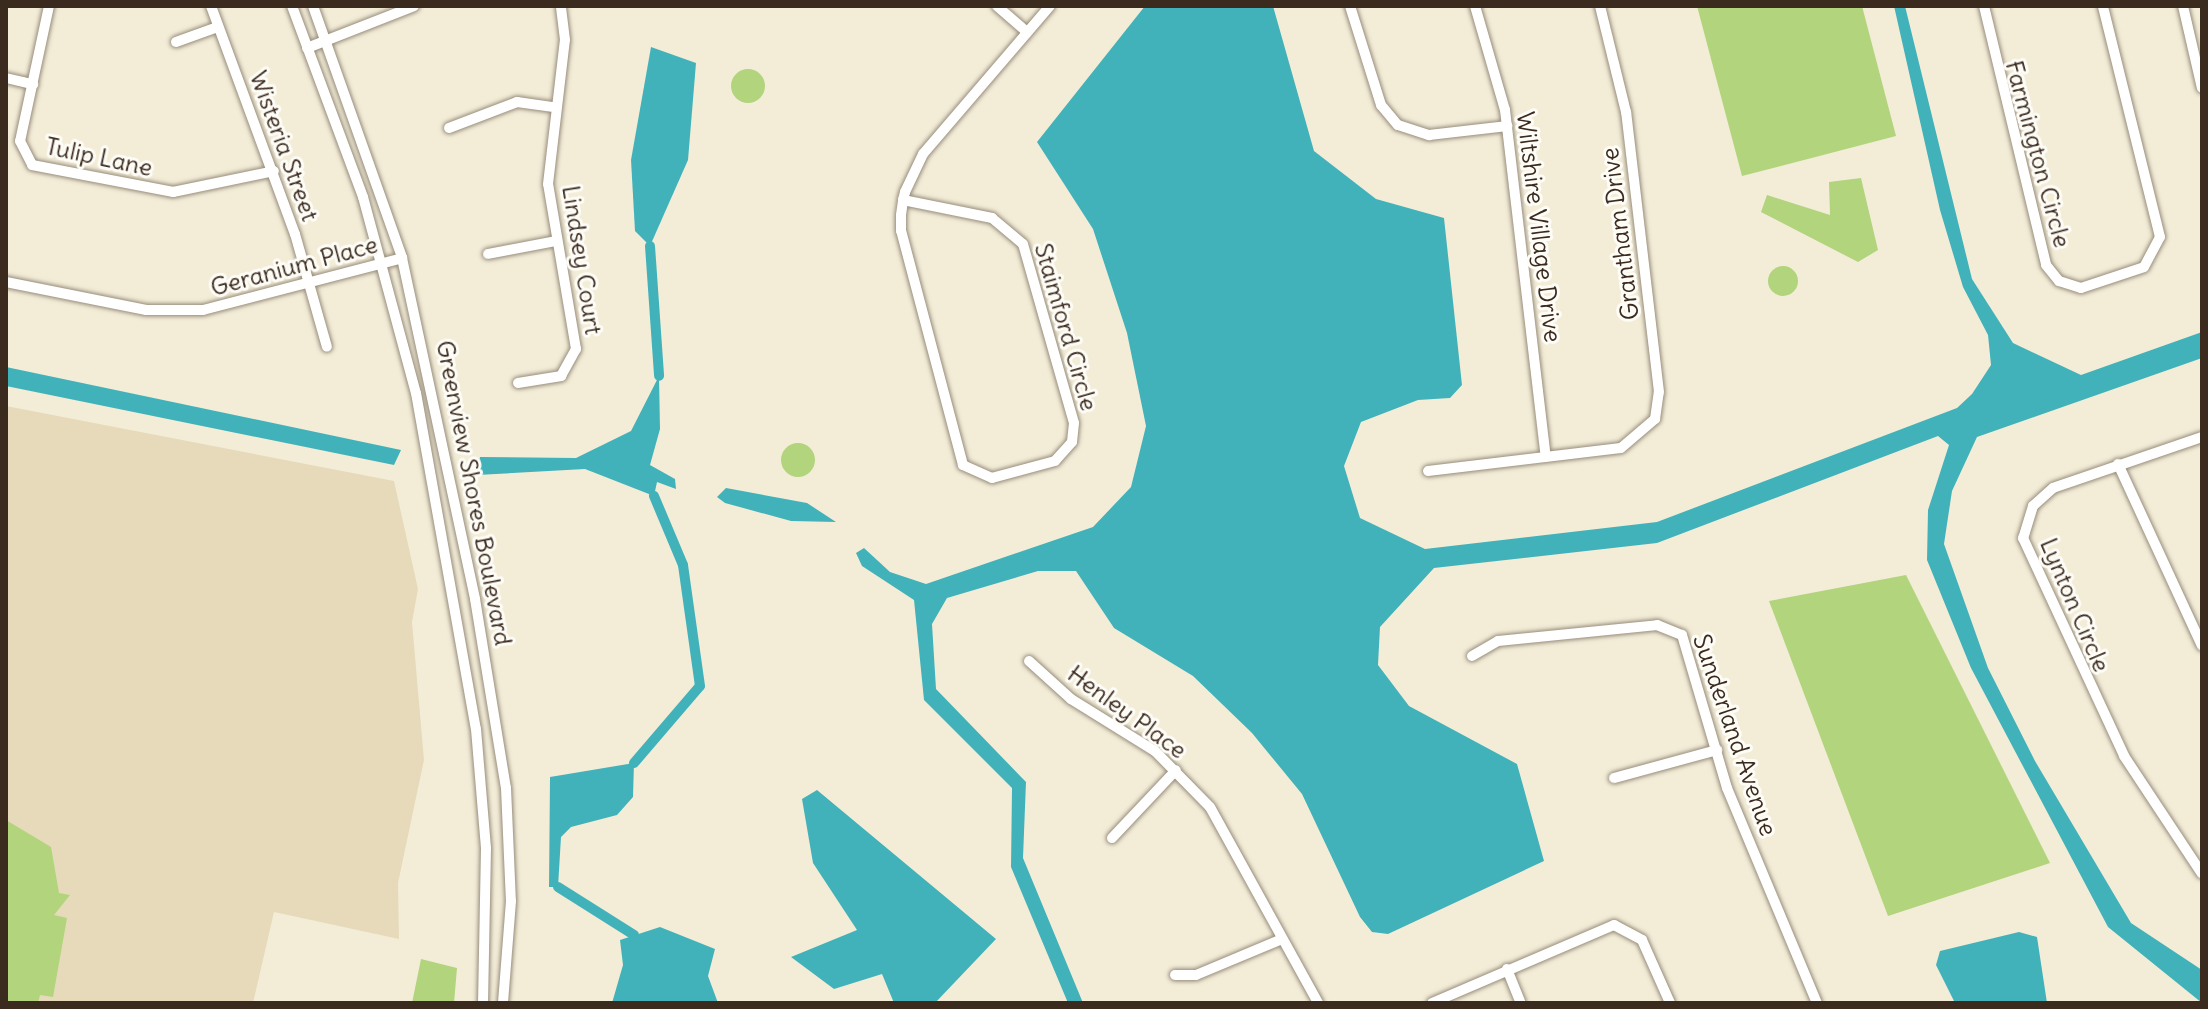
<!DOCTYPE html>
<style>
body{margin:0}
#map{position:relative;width:2208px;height:1009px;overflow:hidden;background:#f3edd8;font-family:Delius,sans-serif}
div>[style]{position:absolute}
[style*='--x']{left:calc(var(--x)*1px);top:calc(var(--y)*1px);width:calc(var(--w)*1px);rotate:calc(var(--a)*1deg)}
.built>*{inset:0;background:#e6daba}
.green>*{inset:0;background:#b1d47d}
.round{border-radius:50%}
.water>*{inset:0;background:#42b2ba}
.canal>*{height:10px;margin:-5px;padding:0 5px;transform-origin:5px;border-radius:5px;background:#42b2ba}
.roads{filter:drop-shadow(0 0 2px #978c7b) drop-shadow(0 0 2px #978c7b)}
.minor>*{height:10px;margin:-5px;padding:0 5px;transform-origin:5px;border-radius:5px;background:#fff}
span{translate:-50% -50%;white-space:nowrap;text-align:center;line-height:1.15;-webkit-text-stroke:6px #fdfcf7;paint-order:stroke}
.street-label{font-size:24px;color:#3b2a1e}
.frame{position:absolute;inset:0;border:8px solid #3b2a1e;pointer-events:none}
</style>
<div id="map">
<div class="built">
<i style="clip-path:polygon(6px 406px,394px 481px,418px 589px,412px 622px,424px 760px,398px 883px,399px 939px,274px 912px,253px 1003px,6px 1003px)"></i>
</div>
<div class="green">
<i style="clip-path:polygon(1697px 6px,1862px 6px,1896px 136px,1742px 176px)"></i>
<i class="round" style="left:731px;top:69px;width:34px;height:34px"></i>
<i style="clip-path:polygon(1861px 178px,1878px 250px,1858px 262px,1761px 212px,1767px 195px,1830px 215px,1829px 182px)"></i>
<i class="round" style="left:1768px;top:266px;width:30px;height:30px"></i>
<i class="round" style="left:781px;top:443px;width:34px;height:34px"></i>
<i style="clip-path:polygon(1906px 575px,2050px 863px,1888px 916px,1769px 601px)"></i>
<i style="clip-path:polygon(6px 820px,51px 847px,59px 893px,70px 895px,54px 915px,67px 918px,53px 997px,40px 995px,38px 1003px,6px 1003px)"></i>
<i style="clip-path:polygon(421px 959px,457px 968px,454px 1003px,412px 1003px)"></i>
</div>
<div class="water">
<i style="clip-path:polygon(1145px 6px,1273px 6px,1314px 151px,1376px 199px,1444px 218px,1462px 385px,1450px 398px,1418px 400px,1361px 422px,1344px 466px,1360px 518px,1425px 549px,1657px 522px,1957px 408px,1972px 394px,1991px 365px,1988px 335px,1963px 287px,1940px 210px,1894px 6px,1905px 6px,1972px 279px,2013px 343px,2081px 375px,2202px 332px,2202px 358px,1977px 437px,1952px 491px,1944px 544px,1988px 668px,2035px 761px,2131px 923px,2202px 970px,2202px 1003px,2108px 927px,1971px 668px,1927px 560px,1928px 510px,1949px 445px,1938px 436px,1657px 543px,1434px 568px,1380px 627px,1378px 665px,1409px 706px,1517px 764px,1544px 861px,1388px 934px,1372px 932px,1360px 917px,1302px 794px,1252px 733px,1193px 676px,1114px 628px,1076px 571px,1038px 571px,947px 598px,932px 624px,936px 689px,1026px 782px,1023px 858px,1083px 1003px,1068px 1003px,1011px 867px,1012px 788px,924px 700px,914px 600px,862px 566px,856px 553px,864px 548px,890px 572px,926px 584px,1093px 527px,1131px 487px,1146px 426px,1127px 333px,1093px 229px,1037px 142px)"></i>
<i style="clip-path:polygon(651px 47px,696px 63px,688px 160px,650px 246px,635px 231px,631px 160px)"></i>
<i style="clip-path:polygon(6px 368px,6px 367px,401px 450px,394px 465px,6px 386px)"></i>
<i style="clip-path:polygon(659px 376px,660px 429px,650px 465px,675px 479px,676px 489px,657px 482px,654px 496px,585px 469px,477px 475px,480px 457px,576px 458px,631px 431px)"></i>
<i style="clip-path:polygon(726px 488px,807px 503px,836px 522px,791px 521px,725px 503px,717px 497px)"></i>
<i style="clip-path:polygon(634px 763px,633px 797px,617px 815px,571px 827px,561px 837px,558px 887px,549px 887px,550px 777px)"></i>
<i style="clip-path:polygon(817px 790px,996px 939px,935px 1003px,894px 1003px,882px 974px,834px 989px,791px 957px,857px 930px,813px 863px,802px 799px)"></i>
<i style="clip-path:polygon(660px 927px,715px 949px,708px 976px,718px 1003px,612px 1003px,623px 965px,620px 940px)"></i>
<i style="clip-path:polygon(2019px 932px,2037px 937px,2047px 1003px,1955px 1003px,1936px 965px,1940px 951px)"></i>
</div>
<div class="canal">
<i style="--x:650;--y:246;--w:130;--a:86"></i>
<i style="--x:634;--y:763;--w:101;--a:-49.4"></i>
<i style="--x:700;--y:686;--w:122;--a:-98"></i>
<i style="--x:683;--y:565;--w:75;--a:-112.8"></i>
<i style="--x:558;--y:887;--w:90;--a:32.3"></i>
</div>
<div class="roads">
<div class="minor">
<i style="--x:49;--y:6;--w:138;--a:102.1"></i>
<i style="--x:20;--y:141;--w:27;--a:63"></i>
<i style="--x:32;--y:165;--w:144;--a:10.8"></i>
<i style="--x:173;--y:192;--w:103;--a:-11.7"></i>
<i style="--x:211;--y:6;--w:243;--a:69.8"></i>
<i style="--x:295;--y:234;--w:117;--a:74.2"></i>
<i style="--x:292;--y:6;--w:204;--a:69.6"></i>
<i style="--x:363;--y:197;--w:203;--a:74.9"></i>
<i style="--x:416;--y:393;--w:341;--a:79.9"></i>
<i style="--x:476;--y:729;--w:119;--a:85.2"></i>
<i style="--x:486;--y:848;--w:155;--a:91.1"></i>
<i style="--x:313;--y:6;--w:267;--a:70.5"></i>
<i style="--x:402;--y:258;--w:349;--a:77.9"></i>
<i style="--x:475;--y:599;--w:192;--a:80.7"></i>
<i style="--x:506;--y:788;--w:113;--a:87.5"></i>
<i style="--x:511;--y:901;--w:102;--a:94.5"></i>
<i style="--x:997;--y:6;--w:40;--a:41"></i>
<i style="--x:1350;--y:6;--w:104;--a:72.6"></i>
<i style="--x:1381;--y:105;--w:26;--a:50"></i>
<i style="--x:1398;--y:125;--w:33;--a:18"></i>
<i style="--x:1429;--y:135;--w:79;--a:-6.6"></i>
<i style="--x:1475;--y:6;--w:108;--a:73.9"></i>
<i style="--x:1505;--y:110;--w:349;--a:83.3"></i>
<i style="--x:1984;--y:6;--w:266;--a:76.5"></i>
<i style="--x:2046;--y:265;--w:21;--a:51"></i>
<i style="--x:2059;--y:281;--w:23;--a:18"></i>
<i style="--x:2081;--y:288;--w:66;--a:-18.4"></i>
<i style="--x:2144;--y:267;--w:34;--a:-62"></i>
<i style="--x:2160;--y:237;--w:238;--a:-103.9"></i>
<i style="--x:2183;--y:6;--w:84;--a:77"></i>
<i style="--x:176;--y:42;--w:45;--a:-19.7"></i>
<i style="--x:307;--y:48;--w:115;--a:-21.4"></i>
<i style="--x:6;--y:78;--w:28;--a:13"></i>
<i style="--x:449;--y:128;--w:73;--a:-20.9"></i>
<i style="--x:517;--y:102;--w:37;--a:8"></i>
<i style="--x:903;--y:200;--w:91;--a:11.4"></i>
<i style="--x:992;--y:218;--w:40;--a:40"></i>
<i style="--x:1023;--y:244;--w:186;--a:74.1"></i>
<i style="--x:1074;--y:423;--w:19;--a:96"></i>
<i style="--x:1072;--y:442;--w:25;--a:132"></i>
<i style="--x:1055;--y:461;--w:65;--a:164.9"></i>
<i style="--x:992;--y:478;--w:32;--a:-156"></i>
<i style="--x:963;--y:465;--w:242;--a:-104.8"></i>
<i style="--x:901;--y:231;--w:16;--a:-90"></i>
<i style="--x:901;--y:215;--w:15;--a:-82"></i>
<i style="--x:903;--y:200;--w:8;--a:-76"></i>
<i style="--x:905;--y:192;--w:42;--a:-64.7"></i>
<i style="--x:923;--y:154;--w:195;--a:-49.4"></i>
<i style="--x:488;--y:254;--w:69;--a:-10.8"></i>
<i style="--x:6;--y:282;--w:143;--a:11.3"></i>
<i style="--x:146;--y:310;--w:57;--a:0"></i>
<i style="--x:203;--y:310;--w:206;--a:-14.6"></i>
<i style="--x:518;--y:383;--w:44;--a:-9.2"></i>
<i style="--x:561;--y:376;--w:31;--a:-61"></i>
<i style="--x:576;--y:349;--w:167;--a:-99.6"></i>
<i style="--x:548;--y:184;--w:145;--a:-83.3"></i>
<i style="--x:565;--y:40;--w:34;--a:-97"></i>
<i style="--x:2202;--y:437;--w:157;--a:161.1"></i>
<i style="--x:2053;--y:488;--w:27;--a:138"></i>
<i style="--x:2033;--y:506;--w:34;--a:107"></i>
<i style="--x:2023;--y:538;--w:240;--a:65.1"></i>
<i style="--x:2124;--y:756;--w:141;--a:56.5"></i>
<i style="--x:2118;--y:464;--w:200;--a:65.2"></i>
<i style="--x:1428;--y:471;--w:194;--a:-6.8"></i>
<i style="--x:1621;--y:448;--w:45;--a:-40.5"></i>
<i style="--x:1655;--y:419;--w:27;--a:-82"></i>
<i style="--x:1659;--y:392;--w:282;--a:-96.7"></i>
<i style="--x:1626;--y:112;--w:109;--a:-103.8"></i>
<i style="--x:1472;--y:656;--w:30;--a:-30"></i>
<i style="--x:1498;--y:641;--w:160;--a:-5.7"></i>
<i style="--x:1657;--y:625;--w:27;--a:22"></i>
<i style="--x:1682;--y:635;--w:159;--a:73.6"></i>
<i style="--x:1727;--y:788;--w:233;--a:67.3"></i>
<i style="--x:1029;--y:661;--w:57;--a:42.1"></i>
<i style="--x:1071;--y:699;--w:99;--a:31.8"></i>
<i style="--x:1155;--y:751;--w:78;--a:45.5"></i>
<i style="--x:1210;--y:807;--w:224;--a:61.1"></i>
<i style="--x:1614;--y:778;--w:107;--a:-15.2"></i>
<i style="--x:1112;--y:838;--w:93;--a:-46.7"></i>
<i style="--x:1507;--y:969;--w:37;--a:68"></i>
<i style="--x:1175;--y:975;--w:21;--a:0"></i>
<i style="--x:1196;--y:975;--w:93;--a:-22.7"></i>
<i style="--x:1432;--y:1003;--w:198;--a:-23.2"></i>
<i style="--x:1614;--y:925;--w:32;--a:28"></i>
<i style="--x:1642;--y:940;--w:69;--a:66"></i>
</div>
</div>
<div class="street-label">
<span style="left:284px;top:146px;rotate:70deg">Wisteria Street</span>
<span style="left:2038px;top:154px;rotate:75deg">Farmington Circle</span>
<span style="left:99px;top:157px;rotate:12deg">Tulip Lane</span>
<span style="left:1539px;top:227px;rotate:83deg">Wiltshire Village Drive</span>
<span style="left:1620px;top:234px;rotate:-97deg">Grantham Drive</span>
<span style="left:582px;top:260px;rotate:81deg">Lindsey Court</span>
<span style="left:294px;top:266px;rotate:-15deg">Geranium Place</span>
<span style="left:1066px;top:327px;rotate:74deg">Staimford Circle</span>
<span style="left:474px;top:493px;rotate:79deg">Greenview Shores Boulevard</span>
<span style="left:2075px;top:605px;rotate:67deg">Lynton Circle</span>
<span style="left:1127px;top:712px;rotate:36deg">Henley Place</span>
<span style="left:1735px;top:735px;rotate:71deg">Sunderland Avenue</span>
</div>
<div class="frame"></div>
</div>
